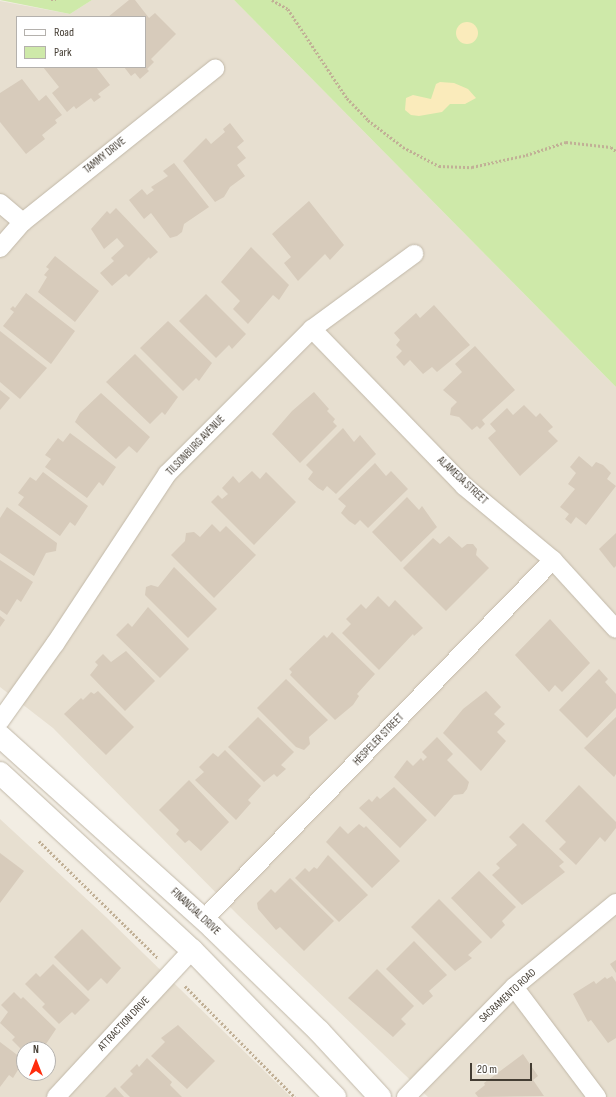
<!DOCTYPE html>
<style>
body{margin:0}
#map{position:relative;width:616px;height:1097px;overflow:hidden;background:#f2ede3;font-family:"Sofia Sans Condensed",sans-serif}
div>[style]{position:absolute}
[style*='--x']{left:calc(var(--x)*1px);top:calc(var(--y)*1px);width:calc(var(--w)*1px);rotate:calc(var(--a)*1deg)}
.residential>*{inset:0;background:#e7dfd0}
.green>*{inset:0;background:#cee9a9}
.sand>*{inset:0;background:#faebbb}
.round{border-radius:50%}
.building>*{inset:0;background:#d7cbbb}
.path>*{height:2.5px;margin-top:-1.25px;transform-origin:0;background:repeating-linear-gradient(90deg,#c1b096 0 2px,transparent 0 4px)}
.roads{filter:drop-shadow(0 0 1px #c1b8a8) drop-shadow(0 0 1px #c1b8a8)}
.minor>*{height:18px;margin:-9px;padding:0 9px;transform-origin:9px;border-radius:9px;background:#fff}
.tertiary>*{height:22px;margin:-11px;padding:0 11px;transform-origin:11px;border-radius:11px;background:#fff}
span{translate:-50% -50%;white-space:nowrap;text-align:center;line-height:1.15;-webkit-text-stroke:4px #fff;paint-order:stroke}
.street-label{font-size:11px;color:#443d33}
.legend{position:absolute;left:16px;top:16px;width:130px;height:52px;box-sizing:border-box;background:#fff;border:1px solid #b4b1ad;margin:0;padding:5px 7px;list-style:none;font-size:12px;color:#443d33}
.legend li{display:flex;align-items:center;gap:8px;height:20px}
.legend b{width:20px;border:1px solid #b4b1ad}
.north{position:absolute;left:16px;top:1041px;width:40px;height:40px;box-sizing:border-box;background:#fff;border:1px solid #b4b1ad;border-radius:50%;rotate:0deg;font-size:11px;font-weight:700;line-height:16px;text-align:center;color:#443d33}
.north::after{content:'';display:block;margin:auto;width:14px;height:18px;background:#ff2c0d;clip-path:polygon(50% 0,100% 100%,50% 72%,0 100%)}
.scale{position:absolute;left:470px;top:1063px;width:62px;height:18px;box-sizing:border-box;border:2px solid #443d33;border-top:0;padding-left:5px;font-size:12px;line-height:14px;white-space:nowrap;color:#443d33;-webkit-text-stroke:3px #fff;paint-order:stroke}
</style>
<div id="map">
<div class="residential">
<i style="clip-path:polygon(evenodd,92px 0,234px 0,616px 387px,616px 1097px,428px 1097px,238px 915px,53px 728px,0 687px,0 1px,70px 14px,92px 0,17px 17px,145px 17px,145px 67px,17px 67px,17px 17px)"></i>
<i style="clip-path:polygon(evenodd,0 819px,106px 917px,291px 1097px,0 1097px,0 819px,24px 1049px,48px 1049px,48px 1073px,24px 1073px,24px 1049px)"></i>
</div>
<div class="green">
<i style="clip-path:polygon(0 0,92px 0,70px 14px)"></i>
<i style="clip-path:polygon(234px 0,616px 0,616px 387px)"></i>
</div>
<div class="sand">
<i class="round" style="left:456px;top:22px;width:22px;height:22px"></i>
<i style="clip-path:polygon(440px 82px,454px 83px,468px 89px,476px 98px,465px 104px,450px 104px,442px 112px,419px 116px,411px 115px,405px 110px,406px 98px,413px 95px,431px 99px,436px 84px)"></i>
</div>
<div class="building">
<i style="clip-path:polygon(129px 0,135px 0,149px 18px,155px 13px,176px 34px,151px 59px,154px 62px,147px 69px,149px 71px,140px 79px,135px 73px,131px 76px,124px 67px,145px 67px,145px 17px,108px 17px)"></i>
<i style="clip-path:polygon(43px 67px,96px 67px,110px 85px,98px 94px,101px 97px,94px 102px,91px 98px,76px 109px,74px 106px,67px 112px,52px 93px,59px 87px)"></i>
<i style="clip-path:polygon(22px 79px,39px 101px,46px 95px,62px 115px,55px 120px,57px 123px,42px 135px,45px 139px,26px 154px,0 122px,0 93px)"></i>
<i style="clip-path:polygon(230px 123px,244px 141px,237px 147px,246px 158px,237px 165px,245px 176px,230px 187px,224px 197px,215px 202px,183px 161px,206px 138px,211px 144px,225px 132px,223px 129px)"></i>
<i style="clip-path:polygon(174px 163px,209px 207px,184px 224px,182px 232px,177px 236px,170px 238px,151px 213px,144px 219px,129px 200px,142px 189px,147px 195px,154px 190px,151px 187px,168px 176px,163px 171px)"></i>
<i style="clip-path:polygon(309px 201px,344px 245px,330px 260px,325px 254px,298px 281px,284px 263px,291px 257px,272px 234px)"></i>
<i style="clip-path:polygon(116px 208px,158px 252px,150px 259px,149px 257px,129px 277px,126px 274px,112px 286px,100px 273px,114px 261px,111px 258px,124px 246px,117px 238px,104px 249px,91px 229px,107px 211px,110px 214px)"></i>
<i style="clip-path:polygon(251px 247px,289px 285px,279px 300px,273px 295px,248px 324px,233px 309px,240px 301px,221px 282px)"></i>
<i style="clip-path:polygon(55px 256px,99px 291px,75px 322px,38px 292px,47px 277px,44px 275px,49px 269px,46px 267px)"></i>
<i style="clip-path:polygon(26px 293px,75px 331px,51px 364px,3px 326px,14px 312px,10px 309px,13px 306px,15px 308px)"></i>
<i style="clip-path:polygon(206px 294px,246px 334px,232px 349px,229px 345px,216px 358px,179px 321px)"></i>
<i style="clip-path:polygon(434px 305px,470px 345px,437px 372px,432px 367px,423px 374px,410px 360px,404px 366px,396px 357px,402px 351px,396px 345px,400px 340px,394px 333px,416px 313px,420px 318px)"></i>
<i style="clip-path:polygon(168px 321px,212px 363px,199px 381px,196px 378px,183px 391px,140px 348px)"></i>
<i style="clip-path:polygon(0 331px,47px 368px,20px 399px,0 382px)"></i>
<i style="clip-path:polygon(475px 346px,515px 390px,482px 420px,485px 424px,480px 429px,477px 426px,472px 430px,459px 417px,450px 415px,451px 408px,457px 402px,443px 390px,462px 372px,455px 364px)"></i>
<i style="clip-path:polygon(135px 354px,178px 397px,165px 415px,162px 412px,150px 424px,106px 382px)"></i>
<i style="clip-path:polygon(0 390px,10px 398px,0 410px)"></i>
<i style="clip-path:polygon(314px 392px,329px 409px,327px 411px,335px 419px,333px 422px,337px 426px,300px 463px,272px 434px,292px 411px)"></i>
<i style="clip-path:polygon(101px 393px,150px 437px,137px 453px,129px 446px,116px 459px,75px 422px,80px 413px)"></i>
<i style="clip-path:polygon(524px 405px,536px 417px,540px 413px,553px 427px,548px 431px,558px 441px,520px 476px,488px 438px,496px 431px,490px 424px,507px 408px,513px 415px)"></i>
<i style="clip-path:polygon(343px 428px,354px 442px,360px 435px,376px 454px,336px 494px,327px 486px,323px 491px,318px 488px,308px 479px,313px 472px,306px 465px)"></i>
<i style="clip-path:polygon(70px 433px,116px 467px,103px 486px,99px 482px,87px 498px,45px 467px,51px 459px,45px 455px,58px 438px,63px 442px)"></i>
<i style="clip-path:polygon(579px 456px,592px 467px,596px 462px,603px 465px,611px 473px,607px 479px,616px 486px,586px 525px,576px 517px,571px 524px,565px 519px,569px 514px,560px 507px,575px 489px,568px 484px,576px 473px,570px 467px)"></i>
<i style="clip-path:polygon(375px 463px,386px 476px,391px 471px,408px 489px,368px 528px,360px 520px,355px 525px,349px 521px,341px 513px,346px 506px,338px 499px)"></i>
<i style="clip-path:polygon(252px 471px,260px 479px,266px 472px,296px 502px,254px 545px,211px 502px,218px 495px,222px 499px,228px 494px,222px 488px,233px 476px,239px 483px)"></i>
<i style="clip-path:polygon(43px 472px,88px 506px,75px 526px,70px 522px,60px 536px,18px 505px,24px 497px,18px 493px,30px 477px,36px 481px)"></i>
<i style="clip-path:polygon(407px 497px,419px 510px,422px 506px,437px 527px,401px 562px,372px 532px)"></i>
<i style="clip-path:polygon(7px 507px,57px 543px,56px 551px,46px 553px,34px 576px,0 553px,0 518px)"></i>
<i style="clip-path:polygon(212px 524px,220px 532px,226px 526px,256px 555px,214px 598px,171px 555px,185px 541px,186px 533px,194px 532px,200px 537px)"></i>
<i style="clip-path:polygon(616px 533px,616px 566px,614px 568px,599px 549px)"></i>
<i style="clip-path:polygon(449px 536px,462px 548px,467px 544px,473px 544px,477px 549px,476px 555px,489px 568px,446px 611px,403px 568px,433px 538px,440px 544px)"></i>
<i style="clip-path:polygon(0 560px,33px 582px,21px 602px,17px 599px,7px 615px,0 610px)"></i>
<i style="clip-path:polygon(174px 567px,217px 609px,188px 638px,145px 595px,146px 587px,151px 585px,158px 587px)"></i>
<i style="clip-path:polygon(378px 596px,389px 607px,395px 600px,423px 628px,414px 636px,413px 634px,379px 670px,342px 633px,351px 624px,346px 619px,361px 604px,366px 609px)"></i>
<i style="clip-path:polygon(148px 607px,189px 649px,160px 678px,116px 635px,128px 623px,132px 627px)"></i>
<i style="clip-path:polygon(0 616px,5px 620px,0 627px)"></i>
<i style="clip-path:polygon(550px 619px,590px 663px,562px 692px,555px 685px,549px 692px,515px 655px)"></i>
<i style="clip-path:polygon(332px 632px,375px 674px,357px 694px,359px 696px,353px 705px,335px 720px,290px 675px,292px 672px,289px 669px,324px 635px,327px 638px)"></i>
<i style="clip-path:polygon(126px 651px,155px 681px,125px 711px,90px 675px,98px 665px,95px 662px,103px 654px,111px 662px)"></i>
<i style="clip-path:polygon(599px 669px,608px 679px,605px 682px,616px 694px,616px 708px,587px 738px,559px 710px)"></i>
<i style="clip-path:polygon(286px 679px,328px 720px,309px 737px,310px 744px,304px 750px,296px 747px,257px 708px)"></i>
<i style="clip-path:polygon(98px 691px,134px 727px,106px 755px,64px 714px,81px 698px,83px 700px,91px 692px,94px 694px)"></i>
<i style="clip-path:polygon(486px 691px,501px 707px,494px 714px,505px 724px,497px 732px,506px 741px,481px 771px,443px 733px,463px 709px)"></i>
<i style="clip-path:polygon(258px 717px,294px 752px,281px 765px,286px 769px,277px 777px,274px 774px,264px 782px,228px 747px)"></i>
<i style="clip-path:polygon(616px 717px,616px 774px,614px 777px,584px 748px)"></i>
<i style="clip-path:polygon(437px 737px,453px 754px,447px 760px,469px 782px,467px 789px,463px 794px,454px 795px,435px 817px,394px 777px,407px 760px,413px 766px,421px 758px,423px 761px,427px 757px,422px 752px)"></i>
<i style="clip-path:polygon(225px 750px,261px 786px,248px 800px,251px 803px,236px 820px,195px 780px,204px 772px,199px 767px,213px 753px,218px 757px)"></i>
<i style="clip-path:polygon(189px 780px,229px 822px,201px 851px,189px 840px,185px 843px,176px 834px,179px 830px,159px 810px)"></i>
<i style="clip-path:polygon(579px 785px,616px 822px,616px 828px,605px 842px,600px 837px,576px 865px,559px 849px,566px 842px,545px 821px)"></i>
<i style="clip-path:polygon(394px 787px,427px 820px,400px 848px,359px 808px,369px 799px,372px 802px,377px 796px,380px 799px)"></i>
<i style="clip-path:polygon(523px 823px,564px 862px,559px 866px,565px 872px,522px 905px,492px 875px,500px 868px,496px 864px,517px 845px,509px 837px)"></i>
<i style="clip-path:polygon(359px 824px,364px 828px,366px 826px,400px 861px,372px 888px,326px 842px,340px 826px,348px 834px)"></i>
<i style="clip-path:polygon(0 853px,24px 871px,0 903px)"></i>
<i style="clip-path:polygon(328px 855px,368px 895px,339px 922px,295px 878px,305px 868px,309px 872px,314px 867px,317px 869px)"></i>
<i style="clip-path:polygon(479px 871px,516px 907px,502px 921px,505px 925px,491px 939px,451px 898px)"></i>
<i style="clip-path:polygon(290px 878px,334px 921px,304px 951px,280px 927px,276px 930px,258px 909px,257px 903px,271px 889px,275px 893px)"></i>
<i style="clip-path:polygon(439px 899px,482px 942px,468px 955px,472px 958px,455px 971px,411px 927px)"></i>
<i style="clip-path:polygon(82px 929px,121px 968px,107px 984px,101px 978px,88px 991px,54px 957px)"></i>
<i style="clip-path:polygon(414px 941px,447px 975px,429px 991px,433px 996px,423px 1005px,386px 969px)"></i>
<i style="clip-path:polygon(616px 960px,616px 973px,610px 964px)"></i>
<i style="clip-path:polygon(53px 964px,90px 1000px,75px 1015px,72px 1012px,59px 1024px,42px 1007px,45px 1004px,25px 984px,36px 973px,40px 977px)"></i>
<i style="clip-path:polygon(377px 969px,414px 1006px,401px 1019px,406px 1024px,393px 1037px,348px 998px)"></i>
<i style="clip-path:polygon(612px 976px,616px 982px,616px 1038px,608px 1043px,591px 1020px,588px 1022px,573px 994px,594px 981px,596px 984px,605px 977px,607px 979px)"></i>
<i style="clip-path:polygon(14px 992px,21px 999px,23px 997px,56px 1029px,44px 1047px,40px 1043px,35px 1049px,24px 1049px,24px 1052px,12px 1040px,15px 1037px,0 1023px,8px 1012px,1px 1005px)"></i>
<i style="clip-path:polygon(178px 1025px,215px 1061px,187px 1089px,151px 1056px,165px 1042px,161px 1038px)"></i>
<i style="clip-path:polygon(0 1042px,24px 1060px,13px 1078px,9px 1075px,0 1087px)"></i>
<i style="clip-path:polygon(523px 1054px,538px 1076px,533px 1080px,544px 1096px,478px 1097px,475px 1093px,485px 1085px,484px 1083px)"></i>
<i style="clip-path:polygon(147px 1058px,172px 1082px,170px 1085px,182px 1097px,130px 1097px,120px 1087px,133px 1074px,130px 1071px,137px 1064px,139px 1067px)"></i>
<i style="clip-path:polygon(115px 1087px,124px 1097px,105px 1097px)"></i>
</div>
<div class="path">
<i style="--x:51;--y:0;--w:5;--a:0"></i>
<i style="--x:272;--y:0;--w:18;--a:29"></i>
<i style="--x:288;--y:9;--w:107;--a:56.5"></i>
<i style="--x:347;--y:98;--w:30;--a:46"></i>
<i style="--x:368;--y:120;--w:44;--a:37.6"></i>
<i style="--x:403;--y:147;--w:41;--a:27.8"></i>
<i style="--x:439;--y:166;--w:33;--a:2"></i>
<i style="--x:472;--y:167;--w:55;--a:-12.5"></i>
<i style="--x:526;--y:155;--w:42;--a:-18"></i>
<i style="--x:566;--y:142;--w:45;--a:6.3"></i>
<i style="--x:611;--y:147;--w:6;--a:39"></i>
<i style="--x:39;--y:841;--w:167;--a:44.5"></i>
<i style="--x:185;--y:986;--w:156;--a:45.3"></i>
</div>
<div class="roads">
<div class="minor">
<i style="--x:0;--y:203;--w:30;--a:40"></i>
<i style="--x:0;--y:248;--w:35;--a:-49"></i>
<i style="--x:23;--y:222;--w:246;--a:-38.6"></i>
<i style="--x:312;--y:329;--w:219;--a:45.9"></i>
<i style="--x:464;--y:486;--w:116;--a:39.7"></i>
<i style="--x:553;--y:560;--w:93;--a:47.6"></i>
<i style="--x:0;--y:721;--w:95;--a:-54.5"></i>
<i style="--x:55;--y:644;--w:204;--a:-56.6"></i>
<i style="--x:167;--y:474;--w:205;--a:-45"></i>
<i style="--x:312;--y:329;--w:127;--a:-36.3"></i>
<i style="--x:203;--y:920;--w:502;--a:-45.81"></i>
<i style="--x:514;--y:987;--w:138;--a:53"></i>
<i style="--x:56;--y:1097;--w:200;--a:-47.2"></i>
<i style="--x:406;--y:1097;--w:154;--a:-45.5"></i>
<i style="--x:514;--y:987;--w:132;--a:-39.5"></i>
</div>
<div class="tertiary">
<i style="--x:0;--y:736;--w:287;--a:42"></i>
<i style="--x:213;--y:928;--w:148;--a:44.2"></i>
<i style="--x:319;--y:1031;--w:90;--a:47.3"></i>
<i style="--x:0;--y:773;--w:261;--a:42.7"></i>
<i style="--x:192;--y:950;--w:205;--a:45.8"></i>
</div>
</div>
<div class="street-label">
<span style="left:105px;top:156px;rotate:-39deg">TAMMY DRIVE</span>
<span style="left:196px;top:446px;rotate:-46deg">TILSONBURG AVENUE</span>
<span style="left:462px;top:481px;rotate:43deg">ALAMEDA STREET</span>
<span style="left:379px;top:740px;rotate:-46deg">HESPELER STREET</span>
<span style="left:195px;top:912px;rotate:43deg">FINANCIAL DRIVE</span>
<span style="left:508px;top:996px;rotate:-43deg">SACRAMENTO ROAD</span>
<span style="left:124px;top:1024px;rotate:-47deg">ATTRACTION DRIVE</span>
</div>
<ul class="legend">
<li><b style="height:5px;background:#fff"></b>Road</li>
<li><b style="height:11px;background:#cee9a9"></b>Park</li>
</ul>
<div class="north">N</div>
<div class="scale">20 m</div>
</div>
